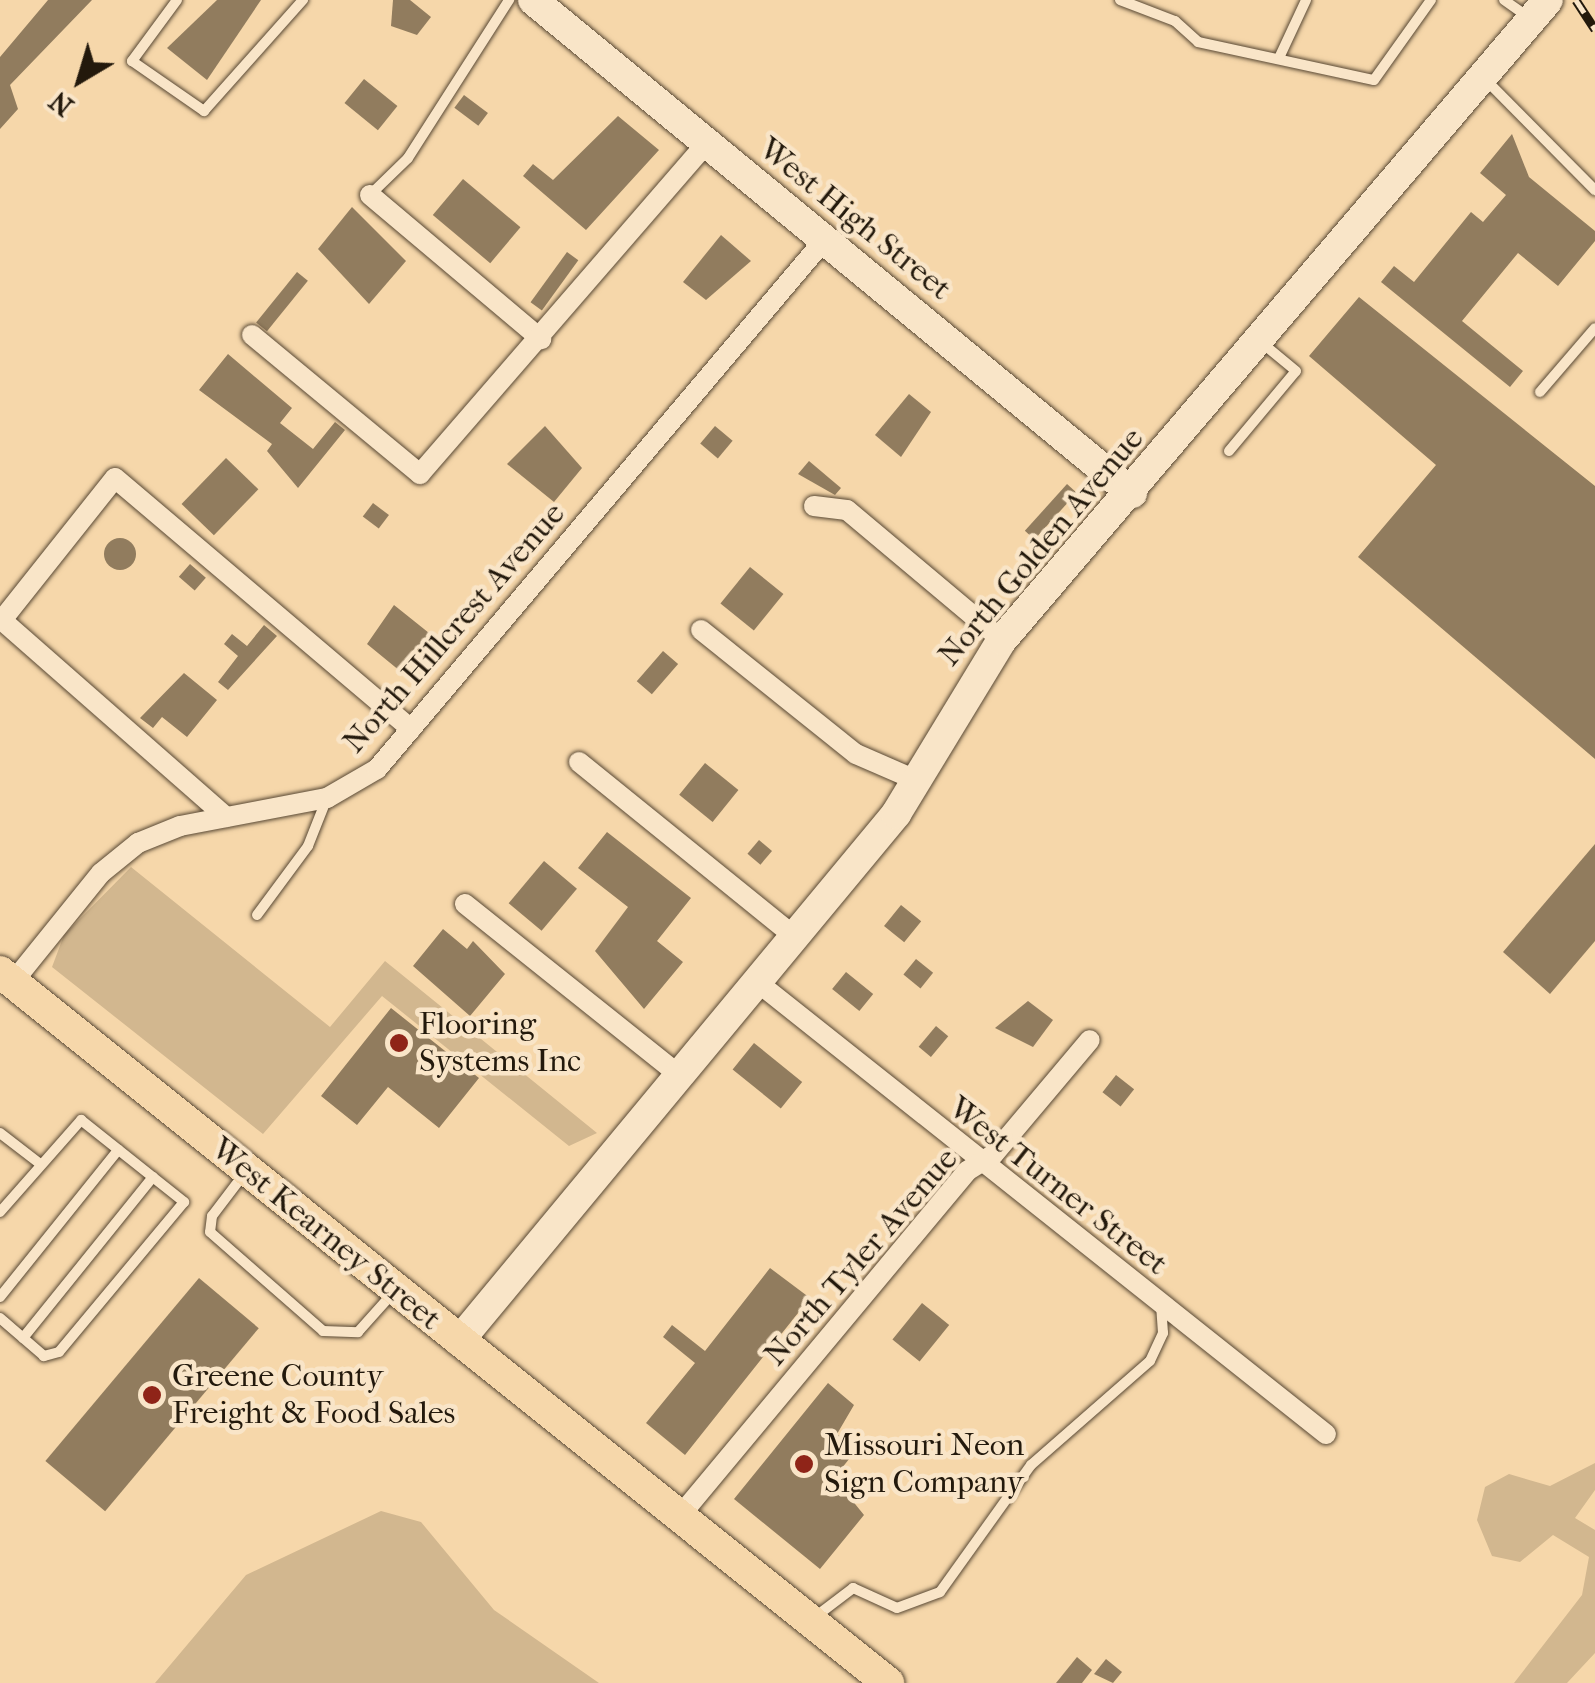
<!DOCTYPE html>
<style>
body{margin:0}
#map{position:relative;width:1595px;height:1683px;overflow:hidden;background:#f6d7aa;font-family:"IM FELL French Canon",serif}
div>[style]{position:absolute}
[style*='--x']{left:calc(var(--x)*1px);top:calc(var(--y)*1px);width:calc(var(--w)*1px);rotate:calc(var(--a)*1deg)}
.green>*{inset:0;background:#d2b78f}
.building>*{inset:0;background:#917c5e;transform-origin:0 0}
.round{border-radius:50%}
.roads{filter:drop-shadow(0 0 2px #584834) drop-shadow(0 0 2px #584834)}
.lane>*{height:10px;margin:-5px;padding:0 5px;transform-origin:5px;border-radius:5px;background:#f9e5c8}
.street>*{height:20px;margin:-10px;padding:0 10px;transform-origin:10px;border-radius:10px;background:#f9e5c8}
.secondary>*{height:30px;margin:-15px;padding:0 15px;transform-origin:15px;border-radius:15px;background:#f9e5c8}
.primary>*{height:32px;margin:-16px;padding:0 16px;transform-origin:16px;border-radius:16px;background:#f6d7aa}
.rail>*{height:9px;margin-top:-4.5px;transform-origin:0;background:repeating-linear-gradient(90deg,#f9e5c8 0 15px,#23190c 0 30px);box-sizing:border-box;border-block:2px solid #23190c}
.dots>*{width:28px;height:28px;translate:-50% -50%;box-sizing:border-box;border:5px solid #f9e5c8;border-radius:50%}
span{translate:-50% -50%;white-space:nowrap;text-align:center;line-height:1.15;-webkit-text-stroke:9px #f9e5c8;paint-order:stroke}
.street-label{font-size:32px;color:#23190c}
.poi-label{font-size:32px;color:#23190c}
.left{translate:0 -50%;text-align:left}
.north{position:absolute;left:30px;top:30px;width:100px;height:100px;-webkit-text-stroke:8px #f9e5c8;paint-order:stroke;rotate:218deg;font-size:28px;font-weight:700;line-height:40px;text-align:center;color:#23190c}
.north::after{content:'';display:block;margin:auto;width:35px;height:45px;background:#23190c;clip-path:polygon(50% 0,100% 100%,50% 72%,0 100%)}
</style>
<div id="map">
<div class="green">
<i style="clip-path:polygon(131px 867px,330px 1027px,385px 961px,597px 1133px,569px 1146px,382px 996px,263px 1134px,52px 967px,64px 935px)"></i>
<i style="clip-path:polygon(1595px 1463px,1595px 1490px,1575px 1518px,1595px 1530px,1595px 1653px,1567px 1683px,1514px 1683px,1582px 1595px,1589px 1557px,1553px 1535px,1520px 1562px,1492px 1556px,1477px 1520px,1485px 1487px,1509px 1474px,1550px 1486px)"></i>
<i style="clip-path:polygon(381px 1511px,421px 1522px,494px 1610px,599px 1683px,155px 1683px,246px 1575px)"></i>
</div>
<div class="building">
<i style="clip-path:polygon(48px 0,92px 0,10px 85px,18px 109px,0 129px,0 57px)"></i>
<i style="clip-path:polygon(217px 0,261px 0,207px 80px,167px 48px)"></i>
<i style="clip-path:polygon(393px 0,410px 0,431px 17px,417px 35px,391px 26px)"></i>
<i style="left:364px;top:79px;width:43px;height:31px;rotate:39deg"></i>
<i style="left:464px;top:95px;width:30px;height:16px;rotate:37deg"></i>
<i style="clip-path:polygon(618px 116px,659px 150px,586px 230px,523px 176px,533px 164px,553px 180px)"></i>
<i style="clip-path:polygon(1512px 134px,1529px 177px,1595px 231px,1595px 241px,1558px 286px,1518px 253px,1462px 321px,1523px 371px,1510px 387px,1381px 282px,1394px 266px,1414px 282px,1471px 212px,1483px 222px,1506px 195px,1480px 173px)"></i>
<i style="left:463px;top:179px;width:75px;height:47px;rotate:40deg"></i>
<i style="clip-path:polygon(352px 207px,406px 261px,369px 304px,318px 249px)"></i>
<i style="clip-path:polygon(721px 235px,751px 261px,706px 300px,683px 282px)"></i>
<i style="left:567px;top:252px;width:14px;height:62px;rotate:36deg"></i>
<i style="left:297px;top:272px;width:14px;height:65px;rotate:39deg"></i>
<i style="clip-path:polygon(1359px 297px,1595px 486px,1595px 759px,1358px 557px,1436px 465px,1309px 356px)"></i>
<i style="clip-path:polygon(228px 354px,292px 408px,280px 423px,313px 449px,335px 422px,345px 430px,298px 488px,267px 451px,272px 444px,199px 390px)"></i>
<i style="clip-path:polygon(909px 394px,931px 412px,901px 457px,875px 435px)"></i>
<i style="clip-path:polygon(545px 426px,582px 468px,554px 502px,507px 464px)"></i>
<i style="left:715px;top:426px;width:23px;height:23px;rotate:40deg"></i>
<i style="left:226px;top:458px;width:45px;height:64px;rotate:44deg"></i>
<i style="clip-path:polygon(809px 461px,841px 488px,835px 495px,798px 474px)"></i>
<i style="left:1067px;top:484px;width:13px;height:63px;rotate:42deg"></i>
<i style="left:373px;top:503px;width:20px;height:17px;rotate:37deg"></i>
<i class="round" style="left:104px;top:538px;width:32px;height:32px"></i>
<i style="left:190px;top:564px;width:21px;height:17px;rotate:41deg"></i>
<i style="left:750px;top:567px;width:43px;height:47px;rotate:39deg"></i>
<i style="clip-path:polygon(394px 605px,439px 641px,430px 652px,422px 645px,400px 671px,367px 644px)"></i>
<i style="clip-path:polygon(264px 625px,277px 636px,228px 690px,218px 682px,238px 656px,224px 644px,232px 634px,247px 646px)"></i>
<i style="left:663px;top:651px;width:20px;height:40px;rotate:41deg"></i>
<i style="clip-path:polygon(184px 673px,217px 700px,187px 737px,162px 717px,153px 728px,140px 718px)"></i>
<i style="left:705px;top:763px;width:43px;height:41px;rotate:39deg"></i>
<i style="clip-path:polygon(607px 832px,691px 898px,657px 941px,683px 962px,644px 1009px,595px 951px,628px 907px,578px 868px)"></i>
<i style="left:759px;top:840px;width:17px;height:18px;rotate:40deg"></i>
<i style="clip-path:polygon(1595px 844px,1595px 941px,1550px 994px,1503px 952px)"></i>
<i style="left:544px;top:861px;width:43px;height:55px;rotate:40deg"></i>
<i style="left:901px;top:905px;width:26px;height:27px;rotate:39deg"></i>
<i style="clip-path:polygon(443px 929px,467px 949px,473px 941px,505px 974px,470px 1016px,413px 966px)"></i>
<i style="left:916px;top:959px;width:22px;height:20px;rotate:39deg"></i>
<i style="left:846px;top:972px;width:35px;height:22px;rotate:39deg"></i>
<i style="clip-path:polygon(1028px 1001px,1053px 1020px,1033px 1047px,995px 1028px)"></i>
<i style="clip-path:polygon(391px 1008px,479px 1078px,439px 1128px,388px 1087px,357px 1125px,321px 1096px)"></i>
<i style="left:936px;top:1026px;width:16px;height:27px;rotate:40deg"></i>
<i style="left:754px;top:1043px;width:62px;height:34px;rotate:39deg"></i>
<i style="left:1116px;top:1075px;width:23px;height:22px;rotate:38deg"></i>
<i style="clip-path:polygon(770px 1268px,810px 1298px,685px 1455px,646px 1423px,695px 1363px,663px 1337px,672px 1325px,705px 1351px)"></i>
<i style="left:199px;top:1278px;width:78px;height:239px;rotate:40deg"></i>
<i style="left:922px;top:1303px;width:35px;height:47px;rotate:39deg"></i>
<i style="clip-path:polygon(828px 1383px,854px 1405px,837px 1434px,857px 1449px,834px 1478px,864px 1515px,820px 1569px,734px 1499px)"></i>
<i style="clip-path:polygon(1077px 1657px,1092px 1670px,1082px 1683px,1056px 1683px)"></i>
<i style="clip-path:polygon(1106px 1659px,1122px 1672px,1113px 1683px,1094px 1674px)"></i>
</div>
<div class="roads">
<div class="lane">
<i style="--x:177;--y:0;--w:76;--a:126.4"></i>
<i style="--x:132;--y:61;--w:88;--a:34.8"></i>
<i style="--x:204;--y:111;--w:149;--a:-48.3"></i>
<i style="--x:1120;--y:0;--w:59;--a:20.9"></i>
<i style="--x:1175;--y:21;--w:31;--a:42"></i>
<i style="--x:1198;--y:42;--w:180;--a:12.2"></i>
<i style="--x:1374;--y:80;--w:98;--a:-54.5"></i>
<i style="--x:1504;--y:0;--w:28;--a:35"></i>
<i style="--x:1279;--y:58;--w:64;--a:-65"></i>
<i style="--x:1484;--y:78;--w:158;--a:45.3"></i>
<i style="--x:370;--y:195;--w:53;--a:-44.2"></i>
<i style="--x:408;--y:158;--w:188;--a:-57.4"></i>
<i style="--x:1540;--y:392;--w:84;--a:-49.3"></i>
<i style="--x:1229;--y:451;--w:104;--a:-50.1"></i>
<i style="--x:1296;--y:371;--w:45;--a:-140.4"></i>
<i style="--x:257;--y:915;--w:86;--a:-53.5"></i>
<i style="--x:308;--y:846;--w:52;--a:-68.4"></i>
<i style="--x:0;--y:1133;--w:49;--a:37.6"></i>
<i style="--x:244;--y:1174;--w:53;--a:127.3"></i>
<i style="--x:212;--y:1216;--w:16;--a:97"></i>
<i style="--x:210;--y:1232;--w:150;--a:41.2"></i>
<i style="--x:323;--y:1331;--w:35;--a:2"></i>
<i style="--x:358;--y:1332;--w:51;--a:-48.2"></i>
<i style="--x:0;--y:1212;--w:123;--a:-48.6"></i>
<i style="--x:81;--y:1120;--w:132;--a:38.5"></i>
<i style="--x:184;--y:1202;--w:195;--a:129.8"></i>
<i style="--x:59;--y:1352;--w:16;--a:165"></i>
<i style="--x:44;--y:1356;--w:58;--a:-139.2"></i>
<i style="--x:0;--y:1297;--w:189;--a:-51.2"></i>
<i style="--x:23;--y:1338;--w:207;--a:-51.1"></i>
<i style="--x:815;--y:1617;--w:48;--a:-37.3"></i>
<i style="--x:853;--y:1588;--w:48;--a:24.4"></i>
<i style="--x:897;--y:1608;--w:46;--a:-20.4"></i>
<i style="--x:940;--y:1592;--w:156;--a:-54.4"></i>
<i style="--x:1031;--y:1465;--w:158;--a:-41.2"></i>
<i style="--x:1150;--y:1361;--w:31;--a:-65"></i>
<i style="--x:1163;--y:1333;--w:27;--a:-94"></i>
</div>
<div class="street">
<i style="--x:370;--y:195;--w:224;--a:40.1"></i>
<i style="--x:252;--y:335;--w:218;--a:39.6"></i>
<i style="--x:420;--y:474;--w:438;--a:-49.1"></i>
<i style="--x:814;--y:506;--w:33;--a:7"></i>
<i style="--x:847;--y:510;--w:202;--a:40"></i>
<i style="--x:701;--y:630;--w:198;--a:38.7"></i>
<i style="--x:856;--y:754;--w:68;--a:23.5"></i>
<i style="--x:579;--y:762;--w:275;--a:39"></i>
<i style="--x:226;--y:817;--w:298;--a:-138.7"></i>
<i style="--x:2;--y:620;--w:181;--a:-51.5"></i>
<i style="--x:115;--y:478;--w:388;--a:40.3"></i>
<i style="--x:465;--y:904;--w:274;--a:38.6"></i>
<i style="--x:756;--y:981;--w:728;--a:38.48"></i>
<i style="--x:13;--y:982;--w:140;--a:-51.1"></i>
<i style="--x:101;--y:873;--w:48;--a:-39"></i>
<i style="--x:138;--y:843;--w:45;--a:-22"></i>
<i style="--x:180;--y:826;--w:150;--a:-10.8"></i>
<i style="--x:327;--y:798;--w:58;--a:-30.1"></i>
<i style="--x:377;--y:769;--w:694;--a:-49.79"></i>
<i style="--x:679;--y:1517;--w:450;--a:-50.2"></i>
<i style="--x:967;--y:1171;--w:31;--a:-32"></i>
<i style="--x:993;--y:1155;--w:150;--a:-49.9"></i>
</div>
<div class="secondary">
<i style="--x:533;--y:0;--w:776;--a:39.46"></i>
<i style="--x:459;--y:1341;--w:685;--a:-50.33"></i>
<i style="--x:896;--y:814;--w:204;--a:-58.7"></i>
<i style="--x:1002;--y:640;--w:841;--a:-49.53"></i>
</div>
<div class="primary">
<i style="--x:0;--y:972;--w:1138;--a:38.68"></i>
</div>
</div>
<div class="rail">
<i style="--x:1576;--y:0;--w:35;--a:57"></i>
</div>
<div class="dots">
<i style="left:399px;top:1043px;background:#8f2418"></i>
<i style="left:152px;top:1395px;background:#8f2418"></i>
<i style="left:804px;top:1464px;background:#8f2418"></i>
</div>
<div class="street-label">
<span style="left:855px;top:219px;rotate:39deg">West High Street</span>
<span style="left:1041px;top:547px;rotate:-50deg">North Golden Avenue</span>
<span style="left:454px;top:628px;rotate:-49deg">North Hillcrest Avenue</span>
<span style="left:1058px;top:1186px;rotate:38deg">West Turner Street</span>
<span style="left:326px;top:1234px;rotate:39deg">West Kearney Street</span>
<span style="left:861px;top:1257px;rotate:-49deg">North Tyler Avenue</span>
</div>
<div class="poi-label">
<span class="left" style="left:419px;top:1043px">Flooring<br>Systems Inc</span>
<span class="left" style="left:172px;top:1395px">Greene County<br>Freight &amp; Food Sales</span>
<span class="left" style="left:824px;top:1464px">Missouri Neon<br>Sign Company</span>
</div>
<div class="north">N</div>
</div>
